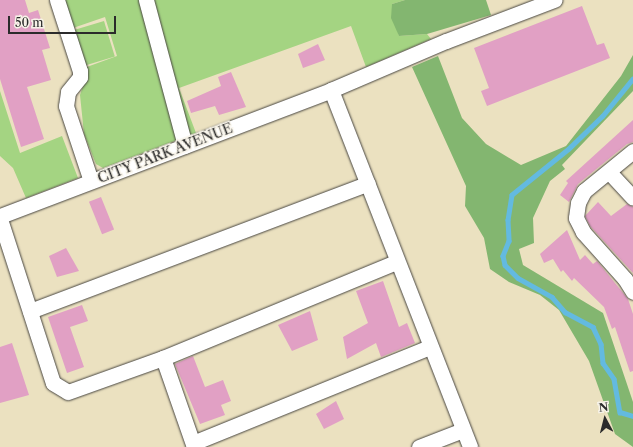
<!DOCTYPE html>
<style>
body{margin:0}
#map{position:relative;width:633px;height:447px;overflow:hidden;background:#ebe1c0;font-family:"Libre Caslon Text",serif}
div>[style]{position:absolute}
[style*='--x']{left:calc(var(--x)*1px);top:calc(var(--y)*1px);width:calc(var(--w)*1px);rotate:calc(var(--a)*1deg)}
.green>*{inset:0;background:#a4d482;transform-origin:0 0}
.forest>*{inset:0;background:#83b670}
.stream>*{height:4.5px;margin:-2.25px;padding:0 2.25px;transform-origin:2.25px;border-radius:2.25px;background:#63bae0}
.building>*{inset:0;background:#e1a0c4;transform-origin:0 0}
.roads{filter:drop-shadow(0 0 1px #484641) drop-shadow(0 0 1px #484641)}
.street>*{height:15px;margin:-7.5px;padding:0 7.5px;transform-origin:7.5px;border-radius:7.5px;background:#fff}
span{translate:-50% -50%;white-space:nowrap;text-align:center;line-height:1.15;-webkit-text-stroke:3px #f7f3e8;paint-order:stroke}
.street-label{font-size:14px;color:#2b2b2b}
.north{position:absolute;left:585px;top:399px;width:40px;height:40px;-webkit-text-stroke:3px #f7f3e8;paint-order:stroke;rotate:353deg;font-size:11px;font-weight:700;line-height:16px;text-align:center;color:#2b2b2b}
.north::after{content:'';display:block;margin:auto;width:14px;height:18px;background:#2b2b2b;clip-path:polygon(50% 0,100% 100%,50% 72%,0 100%)}
.scale{position:absolute;left:8px;top:16px;width:108px;height:18px;box-sizing:border-box;border:2px solid #2b2b2b;border-top:0;padding-left:5px;font-size:12px;line-height:14px;white-space:nowrap;color:#2b2b2b;-webkit-text-stroke:3px #f7f3e8;paint-order:stroke}
</style>
<div id="map">
<div class="green">
<i style="clip-path:polygon(64px 0,405px 0,392px 4px,399px 36px,427px 34px,431px 39px,366px 67px,351px 26px,179px 88px,196px 133px,103px 168px,96px 164px,84px 134px,80px 95px,84px 83px,84px 68px,117px 56px,105px 17px,73px 28px)"></i>
<i style="left:104px;top:21px;width:37px;height:32px;rotate:73deg"></i>
<i style="clip-path:polygon(0 91px,20px 153px,62px 136px,78px 178px,26px 198px,13px 168px,0 156px)"></i>
</div>
<div class="forest">
<i style="clip-path:polygon(405px 0,486px 0,491px 15px,427px 34px,399px 36px,391px 18px,392px 4px)"></i>
<i style="clip-path:polygon(633px 55px,633px 91px,562px 165px,565px 169px,550px 181px,533px 218px,534px 243px,519px 249px,523px 265px,603px 313px,633px 402px,633px 447px,615px 434px,589px 361px,559px 310px,540px 295px,509px 282px,490px 269px,484px 238px,465px 206px,466px 186px,412px 67px,438px 56px,462px 118px,486px 144px,521px 165px,566px 146px,621px 76px)"></i>
</div>
<div class="stream">
<i style="--x:633;--y:79;--w:48;--a:129"></i>
<i style="--x:603;--y:116;--w:47;--a:135.9"></i>
<i style="--x:569;--y:149;--w:73;--a:141.1"></i>
<i style="--x:512;--y:195;--w:25;--a:99"></i>
<i style="--x:508;--y:220;--w:21;--a:87"></i>
<i style="--x:509;--y:241;--w:16;--a:112"></i>
<i style="--x:503;--y:256;--w:9;--a:77"></i>
<i style="--x:505;--y:265;--w:18;--a:45"></i>
<i style="--x:518;--y:278;--w:39;--a:29"></i>
<i style="--x:552;--y:297;--w:20;--a:49"></i>
<i style="--x:565;--y:312;--w:32;--a:28"></i>
<i style="--x:593;--y:327;--w:19;--a:65"></i>
<i style="--x:601;--y:344;--w:19;--a:84"></i>
<i style="--x:603;--y:363;--w:19;--a:55"></i>
<i style="--x:614;--y:379;--w:34;--a:80"></i>
<i style="--x:620;--y:412;--w:14;--a:17"></i>
</div>
<div class="building">
<i style="clip-path:polygon(0 0,25px 0,29px 13px,38px 10px,50px 48px,42px 50px,51px 80px,27px 87px,44px 139px,21px 147px,0 79px)"></i>
<i style="clip-path:polygon(582px 6px,597px 45px,604px 43px,610px 58px,487px 106px,481px 91px,489px 88px,474px 48px)"></i>
<i style="clip-path:polygon(318px 44px,325px 60px,303px 68px,298px 54px)"></i>
<i style="clip-path:polygon(231px 72px,246px 107px,219px 115px,215px 106px,191px 113px,187px 101px,221px 86px,218px 77px)"></i>
<i style="clip-path:polygon(633px 120px,633px 142px,627px 144px,578px 184px,569px 202px,560px 195px,568px 183px,566px 181px)"></i>
<i style="left:101px;top:197px;width:35px;height:13px;rotate:68deg"></i>
<i style="clip-path:polygon(598px 202px,611px 216px,627px 204px,633px 207px,633px 273px,590px 226px,585px 216px)"></i>
<i style="clip-path:polygon(567px 230px,580px 260px,585px 255px,593px 264px,597px 261px,628px 299px,633px 314px,633px 371px,630px 372px,615px 327px,612px 329px,604px 307px,574px 278px,572px 281px,563px 270px,561px 272px,553px 259px,544px 263px,540px 254px)"></i>
<i style="clip-path:polygon(66px 248px,79px 271px,57px 277px,49px 256px)"></i>
<i style="clip-path:polygon(383px 281px,399px 327px,407px 323px,415px 343px,381px 357px,376px 343px,347px 359px,343px 337px,368px 323px,356px 291px)"></i>
<i style="clip-path:polygon(82px 305px,88px 321px,70px 327px,84px 367px,67px 373px,48px 317px)"></i>
<i style="clip-path:polygon(310px 311px,318px 340px,292px 351px,278px 325px)"></i>
<i style="clip-path:polygon(12px 343px,29px 395px,0 403px,0 347px)"></i>
<i style="clip-path:polygon(193px 356px,205px 387px,223px 380px,231px 401px,221px 405px,225px 415px,200px 424px,175px 364px)"></i>
<i style="clip-path:polygon(336px 401px,344px 419px,324px 429px,316px 414px)"></i>
</div>
<div class="roads">
<div class="street">
<i style="--x:57;--y:0;--w:75;--a:72.1"></i>
<i style="--x:80;--y:71;--w:6;--a:90"></i>
<i style="--x:80;--y:77;--w:19;--a:129"></i>
<i style="--x:68;--y:92;--w:14;--a:98"></i>
<i style="--x:66;--y:106;--w:79;--a:71.6"></i>
<i style="--x:146;--y:0;--w:151;--a:75"></i>
<i style="--x:331;--y:90;--w:383;--a:68.7"></i>
<i style="--x:633;--y:151;--w:63;--a:140.8"></i>
<i style="--x:584;--y:191;--w:13;--a:117"></i>
<i style="--x:578;--y:203;--w:15;--a:98"></i>
<i style="--x:576;--y:218;--w:16;--a:63"></i>
<i style="--x:583;--y:232;--w:63;--a:48.2"></i>
<i style="--x:625;--y:279;--w:15;--a:58"></i>
<i style="--x:609;--y:172;--w:35;--a:47"></i>
<i style="--x:0;--y:216;--w:354;--a:-20.8"></i>
<i style="--x:331;--y:90;--w:125;--a:-23.1"></i>
<i style="--x:446;--y:41;--w:116;--a:-20.8"></i>
<i style="--x:0;--y:219;--w:172;--a:72.1"></i>
<i style="--x:53;--y:383;--w:17;--a:31"></i>
<i style="--x:68;--y:392;--w:101;--a:-19.7"></i>
<i style="--x:163;--y:358;--w:252;--a:-22.4"></i>
<i style="--x:30;--y:311;--w:361;--a:-20.7"></i>
<i style="--x:163;--y:358;--w:94;--a:70.8"></i>
<i style="--x:193;--y:443;--w:256;--a:-22.1"></i>
<i style="--x:419;--y:447;--w:47;--a:-21.1"></i>
</div>
</div>
<div class="street-label">
<span style="left:165px;top:153px;rotate:-21deg">CITY PARK AVENUE</span>
</div>
<div class="north">N</div>
<div class="scale">50 m</div>
</div>
